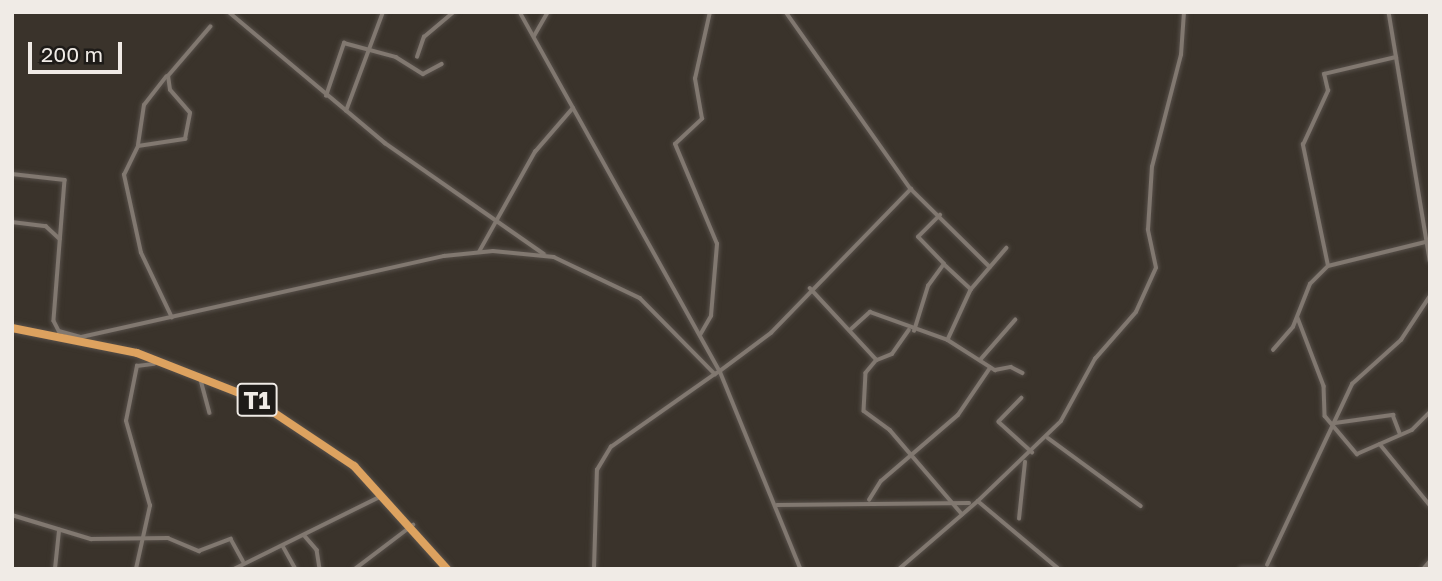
<!DOCTYPE html>
<style>
body{margin:0}
#map{position:relative;width:1442px;height:581px;overflow:hidden;background:#3a332b;font-family:"Golos Text",sans-serif}
div>[style]{position:absolute}
[style*='--x']{left:calc(var(--x)*1px);top:calc(var(--y)*1px);width:calc(var(--w)*1px);rotate:calc(var(--a)*1deg)}
.roads{filter:drop-shadow(0 0 2px #57504a) drop-shadow(0 0 2px #57504a)}
.minor>*{height:3.5px;margin:-1.75px;padding:0 1.75px;transform-origin:1.75px;border-radius:1.75px;background:#817870}
.tertiary>*{height:4.5px;margin:-2.25px;padding:0 2.25px;transform-origin:2.25px;border-radius:2.25px;background:#817870}
.trunk>*{height:8px;margin:-4px;padding:0 4px;transform-origin:4px;border-radius:4px;background:#dda25f}
span{translate:-50% -50%;white-space:nowrap;text-align:center;line-height:1.15;-webkit-text-stroke:7px #1e1b18;paint-order:stroke}
.shield-label span{padding:2px 5px;background:#1e1b18;border:2px solid;border-radius:5px;-webkit-text-stroke-width:0}
.shield-label{font-size:23px;color:#f0ebe6;font-weight:700}
.frame{position:absolute;inset:0;border:14px solid #f0ebe6;pointer-events:none}
.scale{position:absolute;left:28px;top:42px;width:94px;height:32px;box-sizing:border-box;border:4px solid #f0ebe6;border-top:0;padding-left:9px;font-size:21px;line-height:24px;white-space:nowrap;color:#f0ebe6;-webkit-text-stroke:5px #1e1b18;paint-order:stroke}
</style>
<div id="map">
<div class="roads">
<div class="minor">
<i style="--x:229;--y:12;--w:204;--a:40"></i>
<i style="--x:385;--y:143;--w:194;--a:34.9"></i>
<i style="--x:520;--y:12;--w:411;--a:60.9"></i>
<i style="--x:720;--y:371;--w:64;--a:-36.7"></i>
<i style="--x:771;--y:333;--w:201;--a:-45.8"></i>
<i style="--x:786;--y:12;--w:217;--a:54.8"></i>
<i style="--x:911;--y:189;--w:111;--a:44.6"></i>
<i style="--x:1389;--y:12;--w:252;--a:80.6"></i>
<i style="--x:534;--y:36;--w:28;--a:-60"></i>
<i style="--x:417;--y:57;--w:21;--a:-71"></i>
<i style="--x:424;--y:37;--w:39;--a:-40"></i>
<i style="--x:326;--y:96;--w:56;--a:-71.2"></i>
<i style="--x:344;--y:43;--w:54;--a:15.1"></i>
<i style="--x:396;--y:57;--w:32;--a:32"></i>
<i style="--x:423;--y:74;--w:21;--a:-28"></i>
<i style="--x:346;--y:111;--w:106;--a:-69.5"></i>
<i style="--x:138;--y:145;--w:40;--a:-81.5"></i>
<i style="--x:144;--y:105;--w:36;--a:-52"></i>
<i style="--x:12;--y:174;--w:53;--a:6.5"></i>
<i style="--x:65;--y:180;--w:141;--a:94.5"></i>
<i style="--x:54;--y:321;--w:11;--a:63"></i>
<i style="--x:59;--y:331;--w:23;--a:15"></i>
<i style="--x:12;--y:222;--w:34;--a:7"></i>
<i style="--x:46;--y:226;--w:19;--a:43"></i>
<i style="--x:1007;--y:248;--w:55;--a:130.6"></i>
<i style="--x:971;--y:290;--w:55;--a:114.7"></i>
<i style="--x:948;--y:340;--w:56;--a:32.6"></i>
<i style="--x:995;--y:370;--w:16;--a:-11"></i>
<i style="--x:1011;--y:367;--w:13;--a:27"></i>
<i style="--x:479;--y:252;--w:115;--a:-60.8"></i>
<i style="--x:535;--y:152;--w:58;--a:-49.2"></i>
<i style="--x:944;--y:264;--w:37;--a:43"></i>
<i style="--x:1328;--y:266;--w:124;--a:-101.7"></i>
<i style="--x:1303;--y:145;--w:60;--a:-65.2"></i>
<i style="--x:1328;--y:91;--w:17;--a:-103"></i>
<i style="--x:1324;--y:74;--w:74;--a:-13.3"></i>
<i style="--x:810;--y:288;--w:98;--a:47.1"></i>
<i style="--x:877;--y:360;--w:17;--a:130"></i>
<i style="--x:866;--y:373;--w:38;--a:93"></i>
<i style="--x:864;--y:411;--w:32;--a:36"></i>
<i style="--x:890;--y:430;--w:111;--a:49.4"></i>
<i style="--x:172;--y:318;--w:72;--a:-115.5"></i>
<i style="--x:141;--y:253;--w:80;--a:-102.3"></i>
<i style="--x:124;--y:175;--w:32;--a:-64"></i>
<i style="--x:138;--y:146;--w:48;--a:-8.5"></i>
<i style="--x:185;--y:139;--w:26;--a:-79"></i>
<i style="--x:190;--y:113;--w:30;--a:-131"></i>
<i style="--x:170;--y:90;--w:14;--a:-98"></i>
<i style="--x:168;--y:76;--w:65;--a:-49.4"></i>
<i style="--x:1298;--y:318;--w:73;--a:69.1"></i>
<i style="--x:1324;--y:386;--w:30;--a:88"></i>
<i style="--x:1325;--y:416;--w:50;--a:49.9"></i>
<i style="--x:1357;--y:454;--w:60;--a:-23.6"></i>
<i style="--x:1412;--y:430;--w:25;--a:-45"></i>
<i style="--x:850;--y:330;--w:27;--a:-42"></i>
<i style="--x:870;--y:312;--w:83;--a:19.7"></i>
<i style="--x:914;--y:331;--w:47;--a:-72.7"></i>
<i style="--x:928;--y:286;--w:27;--a:-54"></i>
<i style="--x:944;--y:264;--w:37;--a:-134"></i>
<i style="--x:918;--y:237;--w:31;--a:-45"></i>
<i style="--x:700;--y:335;--w:22;--a:-60"></i>
<i style="--x:711;--y:316;--w:72;--a:-85.2"></i>
<i style="--x:717;--y:244;--w:108;--a:-112.8"></i>
<i style="--x:675;--y:144;--w:37;--a:-43"></i>
<i style="--x:702;--y:119;--w:41;--a:-99.9"></i>
<i style="--x:695;--y:79;--w:69;--a:-77.4"></i>
<i style="--x:77;--y:338;--w:376;--a:-12.6"></i>
<i style="--x:444;--y:256;--w:49;--a:-5.8"></i>
<i style="--x:493;--y:251;--w:61;--a:5.6"></i>
<i style="--x:554;--y:257;--w:95;--a:25.5"></i>
<i style="--x:640;--y:298;--w:107;--a:45.4"></i>
<i style="--x:715;--y:374;--w:6;--a:-31"></i>
<i style="--x:720;--y:371;--w:214;--a:67.8"></i>
<i style="--x:1273;--y:350;--w:30;--a:-49"></i>
<i style="--x:1293;--y:327;--w:46;--a:-68.4"></i>
<i style="--x:1310;--y:284;--w:25;--a:-45"></i>
<i style="--x:1328;--y:266;--w:101;--a:-13.8"></i>
<i style="--x:981;--y:359;--w:52;--a:-48.9"></i>
<i style="--x:877;--y:360;--w:16;--a:-22"></i>
<i style="--x:892;--y:354;--w:29;--a:-55"></i>
<i style="--x:201;--y:380;--w:34;--a:75"></i>
<i style="--x:1022;--y:398;--w:33;--a:134"></i>
<i style="--x:999;--y:422;--w:45;--a:42.3"></i>
<i style="--x:1335;--y:423;--w:59;--a:-7.9"></i>
<i style="--x:1393;--y:415;--w:19;--a:69"></i>
<i style="--x:1048;--y:438;--w:115;--a:36.2"></i>
<i style="--x:1380;--y:444;--w:79;--a:50.7"></i>
<i style="--x:869;--y:500;--w:22;--a:-58"></i>
<i style="--x:881;--y:481;--w:101;--a:-40.6"></i>
<i style="--x:958;--y:415;--w:57;--a:-55.8"></i>
<i style="--x:978;--y:501;--w:115;--a:-43.9"></i>
<i style="--x:1061;--y:421;--w:71;--a:-61.3"></i>
<i style="--x:1095;--y:359;--w:62;--a:-48.9"></i>
<i style="--x:1136;--y:312;--w:48;--a:-65.6"></i>
<i style="--x:1156;--y:268;--w:39;--a:-102"></i>
<i style="--x:1148;--y:230;--w:63;--a:-86.4"></i>
<i style="--x:1152;--y:167;--w:116;--a:-75.5"></i>
<i style="--x:1181;--y:55;--w:43;--a:-86"></i>
<i style="--x:777;--y:505;--w:192;--a:-0.6"></i>
<i style="--x:12;--y:515;--w:83;--a:16.9"></i>
<i style="--x:91;--y:539;--w:77;--a:-0.7"></i>
<i style="--x:168;--y:538;--w:34;--a:23"></i>
<i style="--x:199;--y:551;--w:34;--a:-21"></i>
<i style="--x:231;--y:539;--w:25;--a:61"></i>
<i style="--x:1019;--y:519;--w:57;--a:-84"></i>
<i style="--x:304;--y:535;--w:20;--a:49"></i>
<i style="--x:317;--y:550;--w:19;--a:81"></i>
<i style="--x:283;--y:546;--w:26;--a:61"></i>
<i style="--x:1267;--y:565;--w:200;--a:-64.8"></i>
<i style="--x:1352;--y:384;--w:66;--a:-41.9"></i>
<i style="--x:1401;--y:340;--w:53;--a:-56.6"></i>
<i style="--x:55;--y:569;--w:39;--a:-84"></i>
<i style="--x:136;--y:569;--w:65;--a:-77.5"></i>
<i style="--x:150;--y:506;--w:88;--a:-105.8"></i>
<i style="--x:126;--y:421;--w:56;--a:-78.7"></i>
<i style="--x:137;--y:366;--w:17;--a:-7"></i>
<i style="--x:234;--y:569;--w:165;--a:-26.3"></i>
<i style="--x:355;--y:569;--w:73;--a:-37.2"></i>
<i style="--x:594;--y:569;--w:99;--a:-88.3"></i>
<i style="--x:597;--y:470;--w:27;--a:-59"></i>
<i style="--x:611;--y:447;--w:127;--a:-35.1"></i>
<i style="--x:899;--y:569;--w:104;--a:-40.7"></i>
<i style="--x:978;--y:501;--w:106;--a:40"></i>
<i style="--x:1241;--y:569;--w:31;--a:0"></i>
</div>
<div class="tertiary">
<i style="--x:1423;--y:569;--w:11;--a:-49"></i>
</div>
<div class="trunk">
<i style="--x:12;--y:328;--w:127;--a:11.3"></i>
<i style="--x:137;--y:353;--w:123;--a:21.4"></i>
<i style="--x:252;--y:398;--w:123;--a:33.7"></i>
<i style="--x:354;--y:466;--w:139;--a:47.9"></i>
</div>
</div>
<div class="shield-label">
<span style="left:257px;top:400px">T1</span>
</div>
<div class="frame"></div>
<div class="scale">200 m</div>
</div>
